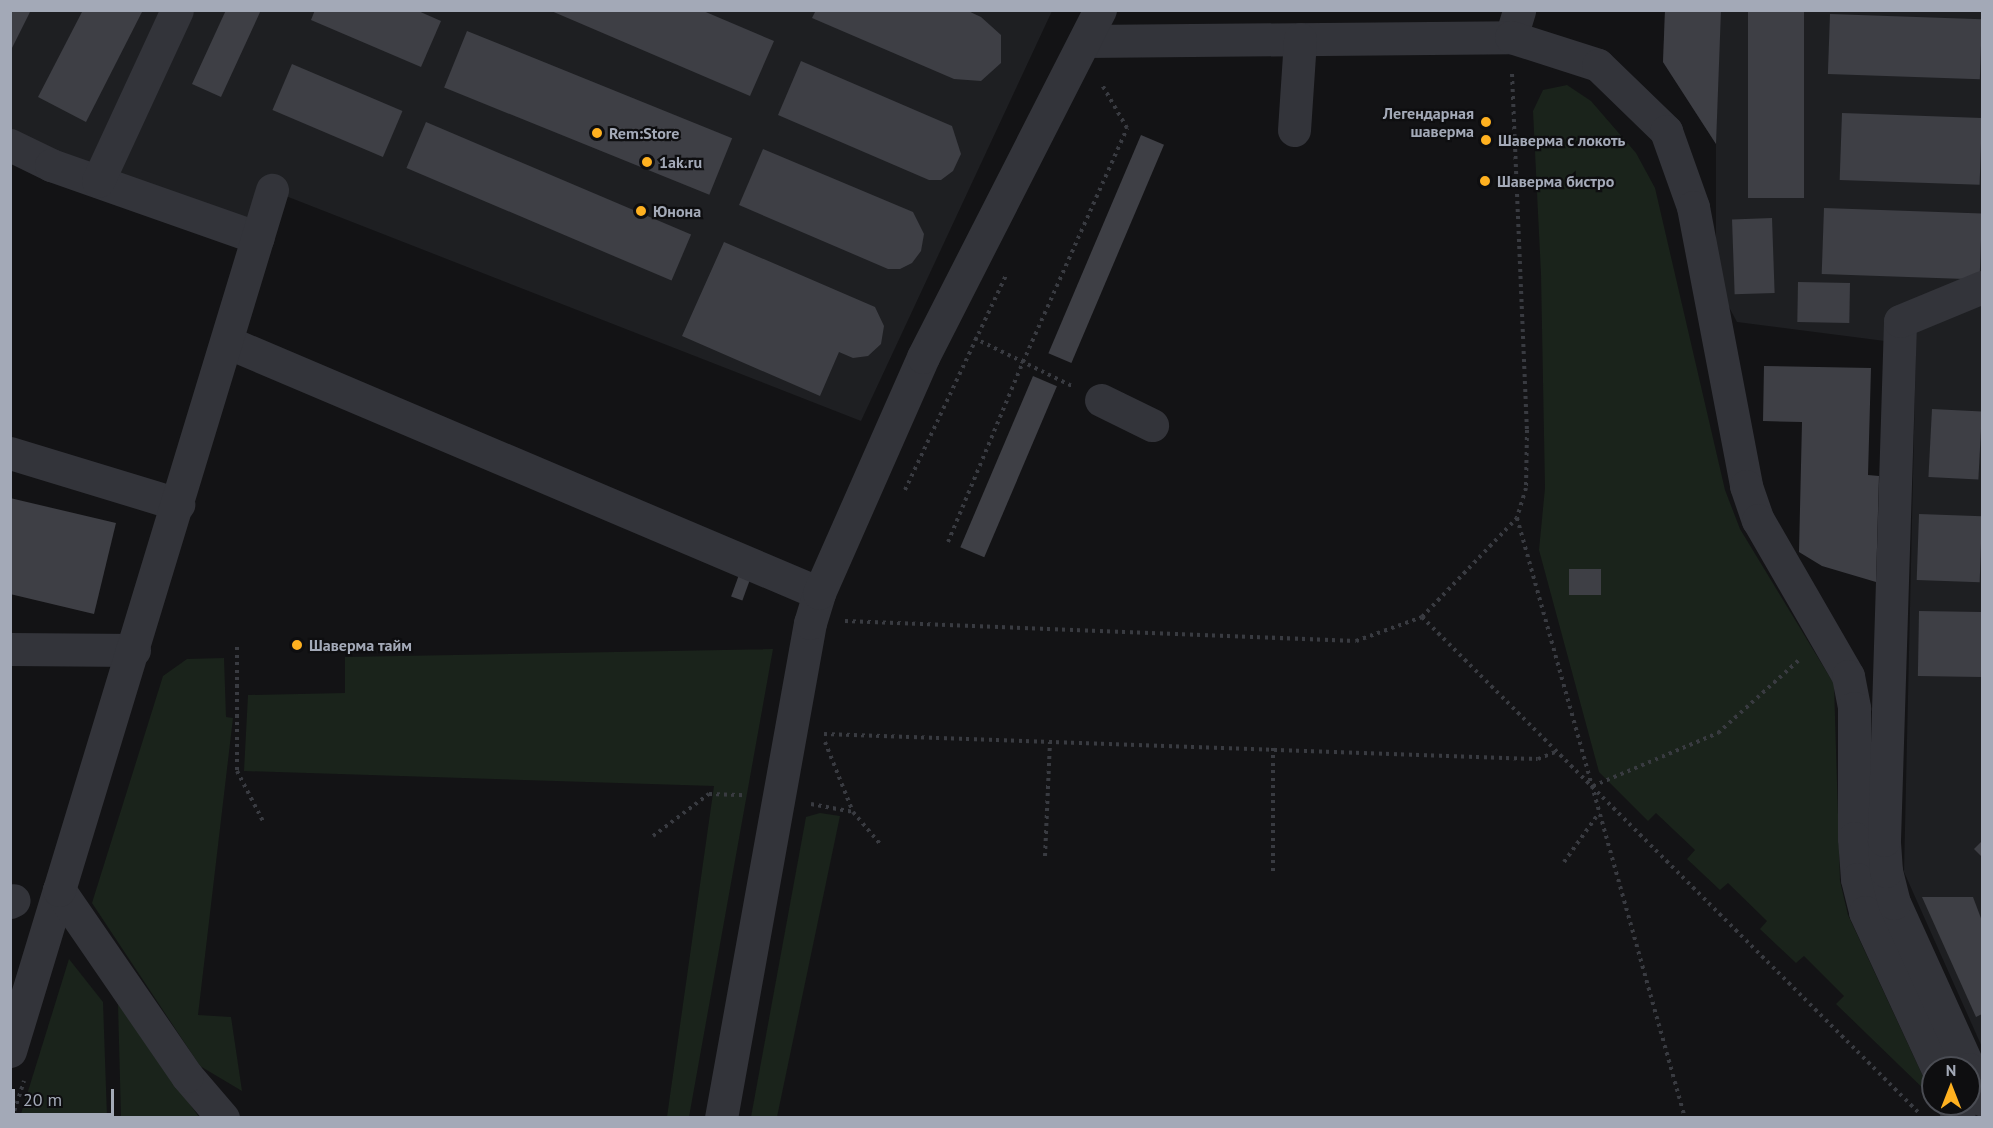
<!DOCTYPE html>
<meta charset="utf-8">
<style>
body{margin:0}
#map{position:relative;width:1993px;height:1128px;overflow:hidden;background:#131315;font-family:"PT Sans",sans-serif}
div>[style]{position:absolute}
[style*='--x']{left:calc(var(--x)*1px);top:calc(var(--y)*1px);width:calc(var(--w)*1px);rotate:calc(var(--a)*1deg)}
.built>*{inset:0;background:#1e1f22}
.green>*{inset:0;background:#1a231b}
.building>*{inset:0;background:#3e3f45;transform-origin:0 0}
.path>*{height:4px;margin-top:-2px;transform-origin:0;background:repeating-linear-gradient(90deg,#393b41 0 3px,transparent 0 7.5px)}
.minor>*{height:33px;margin:-16.5px;padding:0 16.5px;transform-origin:16.5px;border-radius:16.5px;background:#33343a}
.dots>*{width:16px;height:16px;translate:-50% -50%;box-sizing:border-box;border:3px solid #0e0e10;border-radius:50%}
span{translate:-50% -50%;white-space:nowrap;text-align:center;line-height:1.15;-webkit-text-stroke:4.5px #0e0e10;paint-order:stroke}
.poi-label{font-size:16px;color:#a3a9b7;font-weight:700}
.right{translate:-100% -50%;text-align:right}
.left{translate:0 -50%;text-align:left}
.frame{position:absolute;inset:0;border:12px solid #a3a9b7;pointer-events:none}
.north{position:absolute;left:1921px;top:1056px;width:60px;height:60px;box-sizing:border-box;background:#0e0e10;border:2px solid #4a4c53;border-radius:50%;rotate:0deg;font-size:16px;font-weight:700;line-height:24px;text-align:center;color:#a3a9b7}
.north::after{content:'';display:block;margin:auto;width:21px;height:27px;background:#ffb120;clip-path:polygon(50% 0,100% 100%,50% 72%,0 100%)}
.scale{position:absolute;left:12px;top:1089px;width:102px;height:27px;box-sizing:border-box;border:3px solid #a3a9b7;border-top:0;padding-left:8px;font-size:18px;line-height:21px;white-space:nowrap;color:#a3a9b7;-webkit-text-stroke:4px #0e0e10;paint-order:stroke}
</style>
<div id="map">
<div class="built">
<i style="clip-path:polygon(11px 11px,1052px 11px,861px 421px,273px 191px,260px 231px,76px 169px,11px 131px)"></i>
<i style="clip-path:polygon(1665px 11px,1982px 11px,1982px 1047px,1904px 872px,1916px 345px,1737px 322px,1723px 296px,1716px 256px,1716px 144px,1663px 62px)"></i>
</div>
<div class="green">
<i style="clip-path:polygon(1567px 85px,1591px 101px,1636px 153px,1655px 188px,1725px 490px,1740px 529px,1834px 684px,1840px 881px,1848px 915px,1933px 1098px,1836px 1004px,1844px 996px,1804px 956px,1796px 963px,1760px 929px,1767px 921px,1728px 883px,1720px 890px,1687px 859px,1695px 850px,1656px 813px,1648px 821px,1599px 772px,1539px 550px,1545px 488px,1541px 274px,1533px 111px,1543px 90px)"></i>
<i style="clip-path:polygon(773px 649px,689px 1117px,667px 1117px,714px 786px,244px 771px,248px 695px,345px 693px,345px 657px)"></i>
<i style="clip-path:polygon(224px 658px,226px 717px,233px 718px,198px 1015px,231px 1017px,242px 1091px,200px 1066px,92px 903px,163px 676px,187px 659px)"></i>
<i style="clip-path:polygon(820px 813px,840px 816px,777px 1117px,751px 1117px,806px 817px)"></i>
<i style="clip-path:polygon(69px 959px,103px 1002px,107px 1117px,20px 1117px)"></i>
<i style="clip-path:polygon(118px 1004px,199px 1117px,121px 1117px)"></i>
</div>
<div class="building">
<i style="clip-path:polygon(10px 10px,31px 10px,10px 52px)"></i>
<i style="clip-path:polygon(83px 10px,143px 10px,86px 122px,38px 97px)"></i>
<i style="clip-path:polygon(226px 10px,261px 10px,221px 97px,192px 84px)"></i>
<i style="clip-path:polygon(315px 10px,416px 10px,441px 21px,421px 67px,311px 20px)"></i>
<i style="clip-path:polygon(549px 10px,701px 10px,774px 41px,750px 96px)"></i>
<i style="clip-path:polygon(816px 10px,966px 10px,981px 17px,1001px 35px,1001px 63px,981px 81px,954px 79px,812px 18px)"></i>
<i style="clip-path:polygon(1665px 10px,1721px 10px,1716px 144px,1663px 62px)"></i>
<i style="left:1748px;top:10px;width:56px;height:188px"></i>
<i style="left:1830px;top:14px;width:152px;height:60px;rotate:2deg"></i>
<i style="left:467px;top:31px;width:286px;height:61px;rotate:22deg"></i>
<i style="clip-path:polygon(801px 61px,952px 126px,961px 154px,953px 171px,941px 180px,929px 180px,778px 115px)"></i>
<i style="left:292px;top:64px;width:120px;height:50px;rotate:23deg"></i>
<i style="left:1842px;top:113px;width:140px;height:67px;rotate:2deg"></i>
<i style="left:426px;top:122px;width:288px;height:50px;rotate:23deg"></i>
<i style="left:1141px;top:135px;width:25px;height:237px;rotate:23deg"></i>
<i style="clip-path:polygon(763px 149px,913px 212px,924px 234px,921px 251px,912px 263px,900px 269px,888px 269px,739px 205px)"></i>
<i style="left:1824px;top:208px;width:158px;height:66px;rotate:2deg"></i>
<i style="left:1772px;top:218px;width:75px;height:40px;rotate:88deg"></i>
<i style="clip-path:polygon(724px 242px,875px 307px,884px 326px,881px 344px,868px 356px,853px 358px,839px 352px,820px 396px,682px 336px)"></i>
<i style="left:1798px;top:282px;width:52px;height:40px;rotate:1deg"></i>
<i style="clip-path:polygon(1764px 366px,1871px 368px,1868px 475px,1879px 476px,1876px 582px,1822px 566px,1799px 552px,1802px 422px,1763px 421px)"></i>
<i style="left:1033px;top:376px;width:26px;height:186px;rotate:23deg"></i>
<i style="left:1932px;top:409px;width:50px;height:68px;rotate:3deg"></i>
<i style="clip-path:polygon(10px 498px,116px 523px,94px 614px,10px 594px)"></i>
<i style="left:1919px;top:514px;width:63px;height:66px;rotate:2deg"></i>
<i style="left:1569px;top:569px;width:32px;height:26px"></i>
<i style="left:740px;top:572px;width:12px;height:26px;rotate:20deg"></i>
<i style="left:1919px;top:611px;width:63px;height:65px;rotate:1deg"></i>
<i style="clip-path:polygon(1982px 841px,1982px 857px,1974px 849px)"></i>
<i style="clip-path:polygon(1922px 897px,1973px 897px,1982px 921px,1982px 1014px,1976px 1017px)"></i>
</div>
<div class="path">
<i style="--x:1512;--y:74;--w:356;--a:87.6"></i>
<i style="--x:1527;--y:430;--w:58;--a:91"></i>
<i style="--x:1526;--y:488;--w:31;--a:107"></i>
<i style="--x:1517;--y:518;--w:623;--a:74.36"></i>
<i style="--x:974;--y:338;--w:109;--a:26.1"></i>
<i style="--x:905;--y:490;--w:238;--a:-64.8"></i>
<i style="--x:948;--y:542;--w:195;--a:-67.4"></i>
<i style="--x:1023;--y:362;--w:256;--a:-66"></i>
<i style="--x:1127;--y:128;--w:52;--a:-120"></i>
<i style="--x:1422;--y:617;--w:702;--a:44.94"></i>
<i style="--x:845;--y:621;--w:511;--a:2.24"></i>
<i style="--x:1356;--y:641;--w:70;--a:-20"></i>
<i style="--x:1422;--y:617;--w:137;--a:-46.2"></i>
<i style="--x:237;--y:647;--w:124;--a:90"></i>
<i style="--x:237;--y:771;--w:59;--a:62.6"></i>
<i style="--x:824;--y:734;--w:714;--a:2.01"></i>
<i style="--x:1538;--y:759;--w:22;--a:-22"></i>
<i style="--x:825;--y:742;--w:75;--a:68.2"></i>
<i style="--x:853;--y:812;--w:43;--a:49.7"></i>
<i style="--x:1273;--y:748;--w:123;--a:90"></i>
<i style="--x:1593;--y:786;--w:136;--a:-23"></i>
<i style="--x:1718;--y:733;--w:109;--a:-42"></i>
<i style="--x:811;--y:804;--w:43;--a:10.8"></i>
<i style="--x:653;--y:836;--w:70;--a:-36.9"></i>
<i style="--x:709;--y:794;--w:37;--a:2"></i>
<i style="--x:1045;--y:856;--w:114;--a:-87.5"></i>
<i style="--x:1564;--y:862;--w:60;--a:-54.5"></i>
<i style="--x:12;--y:1118;--w:39;--a:-72"></i>
</div>
<div class="minor">
<i style="--x:1511;--y:37;--w:28;--a:-73"></i>
<i style="--x:1085;--y:41;--w:426;--a:-0.5"></i>
<i style="--x:1511;--y:37;--w:91;--a:17.8"></i>
<i style="--x:1598;--y:65;--w:95;--a:44.1"></i>
<i style="--x:1666;--y:131;--w:81;--a:70.4"></i>
<i style="--x:1693;--y:207;--w:284;--a:79.2"></i>
<i style="--x:1746;--y:486;--w:36;--a:71"></i>
<i style="--x:1758;--y:520;--w:180;--a:60"></i>
<i style="--x:1848;--y:676;--w:33;--a:79"></i>
<i style="--x:1854;--y:708;--w:130;--a:90"></i>
<i style="--x:1854;--y:838;--w:41;--a:85.8"></i>
<i style="--x:1857;--y:879;--w:34;--a:76"></i>
<i style="--x:1865;--y:912;--w:172;--a:65.2"></i>
<i style="--x:1294;--y:130;--w:91;--a:-86.2"></i>
<i style="--x:10;--y:145;--w:46;--a:26"></i>
<i style="--x:51;--y:165;--w:219;--a:19.4"></i>
<i style="--x:98;--y:181;--w:188;--a:-65.2"></i>
<i style="--x:227;--y:342;--w:643;--a:22.98"></i>
<i style="--x:1101;--y:400;--w:57;--a:26.1"></i>
<i style="--x:10;--y:453;--w:176;--a:16.9"></i>
<i style="--x:10;--y:649;--w:124;--a:0.5"></i>
<i style="--x:10;--y:902;--w:4;--a:-27"></i>
<i style="--x:10;--y:1051;--w:168;--a:-73.1"></i>
<i style="--x:1969;--y:1068;--w:181;--a:-114.4"></i>
<i style="--x:1894;--y:903;--w:33;--a:-104"></i>
<i style="--x:1886;--y:871;--w:31;--a:-94"></i>
<i style="--x:1884;--y:840;--w:519;--a:-88.23"></i>
<i style="--x:1900;--y:321;--w:89;--a:-22.5"></i>
<i style="--x:1969;--y:1069;--w:33;--a:67"></i>
<i style="--x:1953;--y:1104;--w:15;--a:67"></i>
<i style="--x:223;--y:1118;--w:55;--a:-130.6"></i>
<i style="--x:187;--y:1076;--w:226;--a:-124.5"></i>
<i style="--x:59;--y:890;--w:732;--a:-73.08"></i>
<i style="--x:721;--y:1118;--w:503;--a:-79.81"></i>
<i style="--x:810;--y:623;--w:31;--a:-73"></i>
<i style="--x:819;--y:593;--w:258;--a:-66.2"></i>
<i style="--x:923;--y:357;--w:390;--a:-63"></i>
</div>
<div class="dots">
<i style="left:1486px;top:122px;background:#ffb120"></i>
<i style="left:597px;top:133px;background:#ffb120"></i>
<i style="left:1486px;top:140px;background:#ffb120"></i>
<i style="left:647px;top:162px;background:#ffb120"></i>
<i style="left:1485px;top:181px;background:#ffb120"></i>
<i style="left:641px;top:211px;background:#ffb120"></i>
<i style="left:297px;top:645px;background:#ffb120"></i>
</div>
<div class="poi-label">
<span class="right" style="left:1474px;top:122px">Легендарная<br>шаверма</span>
<span class="left" style="left:609px;top:133px">Rem:Store</span>
<span class="left" style="left:1498px;top:140px">Шаверма с локоть</span>
<span class="left" style="left:659px;top:162px">1ak.ru</span>
<span class="left" style="left:1497px;top:181px">Шаверма бистро</span>
<span class="left" style="left:653px;top:211px">Юнона</span>
<span class="left" style="left:309px;top:645px">Шаверма тайм</span>
</div>
<div class="frame"></div>
<div class="north">N</div>
<div class="scale">20 m</div>
</div>
